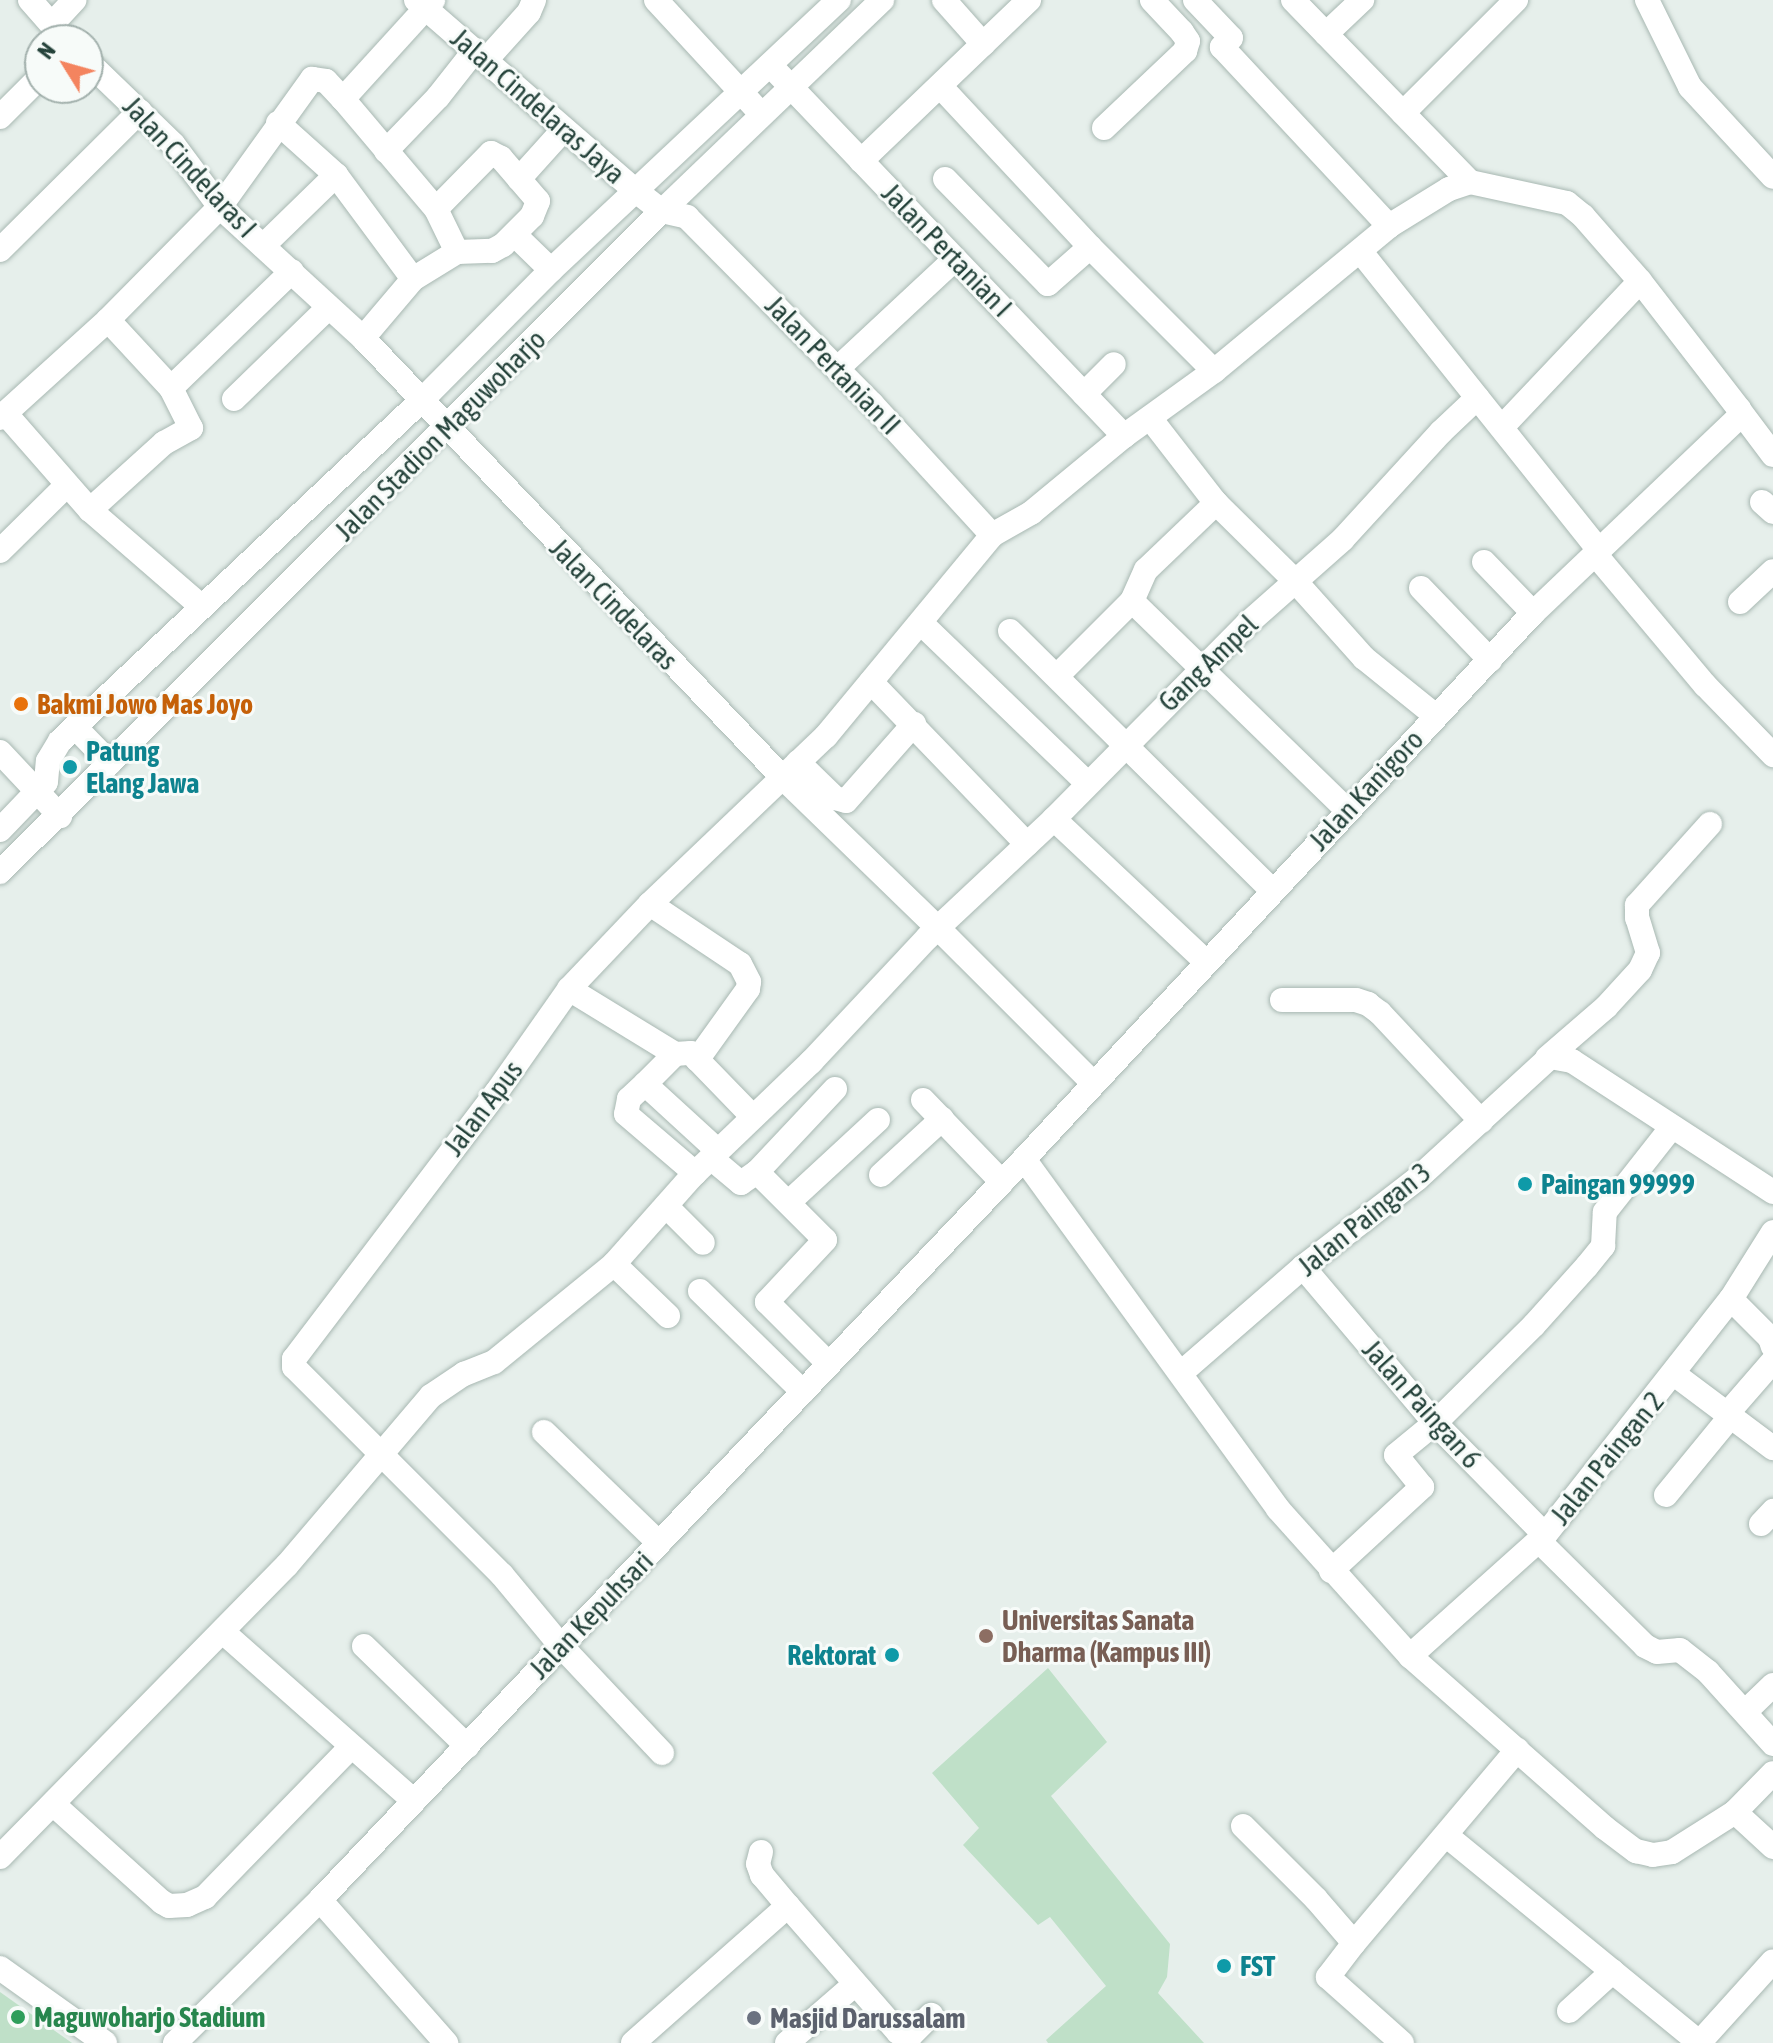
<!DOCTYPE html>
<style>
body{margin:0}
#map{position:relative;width:1773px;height:2043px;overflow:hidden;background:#e6efeb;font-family:"Asap Condensed",sans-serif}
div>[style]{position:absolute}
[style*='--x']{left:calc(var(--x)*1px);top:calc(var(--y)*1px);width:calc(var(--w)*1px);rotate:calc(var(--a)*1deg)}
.green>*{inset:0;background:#bfe0c8}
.roads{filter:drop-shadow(0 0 2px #a8b8b2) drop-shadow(0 0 2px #a8b8b2)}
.minor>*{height:24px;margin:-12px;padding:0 12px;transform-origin:12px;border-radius:12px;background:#fff}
.tertiary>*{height:24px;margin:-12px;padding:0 12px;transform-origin:12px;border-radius:12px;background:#fff}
.secondary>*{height:24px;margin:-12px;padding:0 12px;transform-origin:12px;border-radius:12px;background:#fff}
.dots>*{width:22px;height:22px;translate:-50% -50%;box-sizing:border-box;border:4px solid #f7fbf9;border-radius:50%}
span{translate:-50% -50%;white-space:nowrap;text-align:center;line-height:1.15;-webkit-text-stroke:6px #f7fbf9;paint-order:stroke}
.street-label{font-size:28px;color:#24423a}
.food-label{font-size:28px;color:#c56008;font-weight:700}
.left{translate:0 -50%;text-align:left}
.culture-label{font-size:28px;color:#0d838f;font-weight:700}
.right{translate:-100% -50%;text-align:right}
.education-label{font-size:28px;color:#785e54;font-weight:700}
.leisure-label{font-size:28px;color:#27864d;font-weight:700}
.worship-label{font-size:28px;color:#5b616d;font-weight:700}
.north{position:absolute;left:24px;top:24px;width:80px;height:80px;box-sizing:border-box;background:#f7fbf9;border:2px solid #a3b1ad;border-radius:50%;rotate:307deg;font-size:22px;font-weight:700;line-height:32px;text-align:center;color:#24423a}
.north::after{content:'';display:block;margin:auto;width:28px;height:36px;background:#f4845f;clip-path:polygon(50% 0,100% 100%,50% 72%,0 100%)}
</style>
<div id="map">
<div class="green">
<i style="clip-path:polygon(1048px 1668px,1107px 1742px,1051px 1796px,1170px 1944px,1167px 1977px,1158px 1993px,1204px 2043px,1048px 2043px,1046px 2040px,1106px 1986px,1050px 1917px,1038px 1925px,963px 1845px,979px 1828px,932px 1773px)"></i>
<i style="clip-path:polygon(0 1992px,72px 2043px,0 2043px)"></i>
</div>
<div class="roads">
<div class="minor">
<i style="--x:30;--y:0;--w:53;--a:48.8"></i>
<i style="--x:416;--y:0;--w:291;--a:41"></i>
<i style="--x:636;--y:191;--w:33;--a:38"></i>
<i style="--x:662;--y:211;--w:26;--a:13"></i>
<i style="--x:687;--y:217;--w:263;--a:45.3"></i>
<i style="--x:872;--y:404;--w:178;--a:47.5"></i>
<i style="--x:656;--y:0;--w:156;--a:47.3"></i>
<i style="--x:944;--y:0;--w:59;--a:48.4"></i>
<i style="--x:1195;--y:0;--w:52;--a:46.5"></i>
<i style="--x:1231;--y:38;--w:13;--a:135"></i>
<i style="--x:1222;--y:47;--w:245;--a:47"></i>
<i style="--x:1293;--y:0;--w:254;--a:45.8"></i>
<i style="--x:1647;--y:0;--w:97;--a:63.7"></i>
<i style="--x:1690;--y:87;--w:122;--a:47.3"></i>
<i style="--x:52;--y:24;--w:33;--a:-47"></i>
<i style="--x:1326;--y:34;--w:50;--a:-43.4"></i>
<i style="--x:486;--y:60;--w:64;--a:-48.1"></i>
<i style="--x:529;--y:12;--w:13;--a:-67"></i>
<i style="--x:88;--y:62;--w:118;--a:44"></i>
<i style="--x:173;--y:144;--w:79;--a:53.3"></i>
<i style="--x:220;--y:207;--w:194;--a:42.5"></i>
<i style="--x:363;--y:338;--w:608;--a:46.33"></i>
<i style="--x:783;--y:778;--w:216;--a:44.1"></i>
<i style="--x:938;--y:928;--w:219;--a:45"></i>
<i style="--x:770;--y:65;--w:513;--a:46.34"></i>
<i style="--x:940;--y:86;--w:220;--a:47"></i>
<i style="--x:1090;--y:247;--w:175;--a:45"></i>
<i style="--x:343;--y:99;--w:144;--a:49.8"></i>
<i style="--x:436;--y:209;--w:48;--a:64"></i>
<i style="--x:1403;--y:113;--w:160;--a:-45"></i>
<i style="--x:0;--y:117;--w:57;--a:-45"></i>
<i style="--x:1104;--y:128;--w:112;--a:-43.5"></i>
<i style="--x:1185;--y:51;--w:10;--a:-73"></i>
<i style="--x:1188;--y:41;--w:11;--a:-124"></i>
<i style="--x:1182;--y:32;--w:44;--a:-133.2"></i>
<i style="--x:386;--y:151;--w:75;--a:-46.1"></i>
<i style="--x:438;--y:97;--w:60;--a:-51.8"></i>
<i style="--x:861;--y:161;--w:233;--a:-43.8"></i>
<i style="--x:336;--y:175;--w:129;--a:53.5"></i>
<i style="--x:519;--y:179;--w:67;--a:-48"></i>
<i style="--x:945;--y:179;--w:147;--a:45.6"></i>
<i style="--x:1048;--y:284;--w:56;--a:-41.4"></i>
<i style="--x:515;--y:235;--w:50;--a:44.2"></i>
<i style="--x:263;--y:246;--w:102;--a:-44.2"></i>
<i style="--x:336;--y:175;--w:78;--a:-138.1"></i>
<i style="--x:0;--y:250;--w:197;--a:-44.8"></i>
<i style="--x:1361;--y:252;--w:381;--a:51.4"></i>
<i style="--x:108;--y:320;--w:93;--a:47.2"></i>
<i style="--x:363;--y:338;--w:77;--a:-49.7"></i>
<i style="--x:413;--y:279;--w:52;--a:-31.5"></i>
<i style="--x:457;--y:252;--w:35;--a:-2"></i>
<i style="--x:492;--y:251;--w:13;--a:-29"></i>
<i style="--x:503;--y:245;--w:41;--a:-45"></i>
<i style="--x:532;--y:216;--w:16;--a:-68"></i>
<i style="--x:538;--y:201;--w:57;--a:-130.7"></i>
<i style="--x:501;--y:158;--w:11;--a:-153"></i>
<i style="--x:491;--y:153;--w:78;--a:134.5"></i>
<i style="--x:837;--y:369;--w:161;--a:-43"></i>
<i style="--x:1084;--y:394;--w:42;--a:-45"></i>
<i style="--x:234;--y:399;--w:131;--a:-44.1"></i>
<i style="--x:1740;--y:411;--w:55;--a:53.1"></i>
<i style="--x:5;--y:413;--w:129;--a:48.8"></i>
<i style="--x:90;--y:510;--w:100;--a:-42.2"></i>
<i style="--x:164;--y:443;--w:31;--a:-29"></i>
<i style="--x:191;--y:428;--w:45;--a:-116.6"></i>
<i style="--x:171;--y:388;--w:168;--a:-44"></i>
<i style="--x:0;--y:418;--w:146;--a:-42.2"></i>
<i style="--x:108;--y:320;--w:159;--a:-45.3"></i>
<i style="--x:220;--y:207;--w:158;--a:-54.3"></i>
<i style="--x:312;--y:79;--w:14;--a:8"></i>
<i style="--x:326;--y:81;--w:25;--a:47"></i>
<i style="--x:343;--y:99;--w:134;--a:-47.7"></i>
<i style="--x:1150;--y:418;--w:108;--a:52.2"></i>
<i style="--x:1216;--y:503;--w:112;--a:44.6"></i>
<i style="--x:1296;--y:582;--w:102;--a:48.2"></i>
<i style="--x:1364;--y:658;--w:92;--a:38.9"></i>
<i style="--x:1503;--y:426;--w:199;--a:-46.6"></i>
<i style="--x:1762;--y:502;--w:15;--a:42"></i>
<i style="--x:90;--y:510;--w:148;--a:40.9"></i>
<i style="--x:0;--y:551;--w:94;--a:-44.6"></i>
<i style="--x:1595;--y:554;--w:171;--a:50"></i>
<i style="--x:1705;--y:685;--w:98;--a:45.8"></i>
<i style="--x:1484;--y:562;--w:71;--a:46.1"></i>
<i style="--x:1421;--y:588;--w:100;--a:46.2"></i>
<i style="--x:1132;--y:601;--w:298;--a:44.2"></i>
<i style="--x:1740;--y:602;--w:45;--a:-43.2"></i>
<i style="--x:922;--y:624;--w:229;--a:43.9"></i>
<i style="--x:1010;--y:631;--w:368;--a:44.7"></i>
<i style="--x:1057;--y:676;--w:106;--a:-45"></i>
<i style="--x:1132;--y:601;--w:34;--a:-66"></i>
<i style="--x:1146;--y:570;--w:97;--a:-43.7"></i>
<i style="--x:871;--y:682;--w:225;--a:46.1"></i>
<i style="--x:0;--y:752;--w:88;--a:46.8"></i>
<i style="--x:798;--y:762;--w:52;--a:44.2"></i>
<i style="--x:835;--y:798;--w:11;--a:15"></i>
<i style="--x:846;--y:801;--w:103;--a:-48.6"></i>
<i style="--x:1054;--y:819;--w:207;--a:43.2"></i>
<i style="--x:650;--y:904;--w:108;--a:33.7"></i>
<i style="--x:740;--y:964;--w:20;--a:63"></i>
<i style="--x:749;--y:982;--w:7;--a:98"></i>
<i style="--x:748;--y:989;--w:87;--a:125.7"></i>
<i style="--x:569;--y:989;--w:124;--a:31.5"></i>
<i style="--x:675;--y:1054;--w:16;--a:-4"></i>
<i style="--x:691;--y:1053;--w:89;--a:45.9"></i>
<i style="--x:1282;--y:1000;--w:74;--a:0"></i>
<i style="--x:1356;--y:1000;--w:13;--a:18"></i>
<i style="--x:1368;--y:1004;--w:15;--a:37"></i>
<i style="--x:1380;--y:1013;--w:148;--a:46.9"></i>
<i style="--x:675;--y:1054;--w:42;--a:135"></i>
<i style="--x:645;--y:1084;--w:99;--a:42.5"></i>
<i style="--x:1547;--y:1058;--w:78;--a:-40.8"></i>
<i style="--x:1606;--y:1007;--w:50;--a:-47.4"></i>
<i style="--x:1640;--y:970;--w:19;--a:-65"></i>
<i style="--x:1648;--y:953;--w:37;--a:-107"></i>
<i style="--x:1637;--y:918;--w:13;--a:-90"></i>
<i style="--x:1637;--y:905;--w:109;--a:-48"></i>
<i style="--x:645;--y:1084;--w:22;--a:137"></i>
<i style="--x:629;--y:1099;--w:15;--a:101"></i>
<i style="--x:626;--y:1114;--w:91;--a:40.5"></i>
<i style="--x:923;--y:1100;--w:114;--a:46.1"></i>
<i style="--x:711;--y:1158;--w:39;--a:40"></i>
<i style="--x:741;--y:1183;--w:19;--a:-35"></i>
<i style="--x:757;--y:1172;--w:114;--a:-46.8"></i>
<i style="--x:757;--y:1172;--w:96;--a:45"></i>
<i style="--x:825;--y:1240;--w:85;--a:133.1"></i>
<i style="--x:767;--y:1302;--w:88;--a:45"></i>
<i style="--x:881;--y:1175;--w:83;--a:-42.6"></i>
<i style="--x:789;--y:1202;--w:121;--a:-42.7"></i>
<i style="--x:666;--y:1206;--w:52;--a:45"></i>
<i style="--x:614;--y:1264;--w:75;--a:43.9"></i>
<i style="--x:1303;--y:1267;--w:204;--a:49.8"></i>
<i style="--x:1435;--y:1423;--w:157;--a:45.5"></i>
<i style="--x:700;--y:1291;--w:144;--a:44.4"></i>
<i style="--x:1731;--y:1299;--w:55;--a:45"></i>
<i style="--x:1770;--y:1338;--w:9;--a:72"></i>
<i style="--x:1181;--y:1373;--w:162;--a:-41"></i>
<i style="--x:1303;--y:1267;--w:144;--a:-37.7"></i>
<i style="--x:1417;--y:1179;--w:180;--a:-42.5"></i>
<i style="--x:1550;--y:1057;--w:22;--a:10"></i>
<i style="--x:1572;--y:1061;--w:240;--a:33.1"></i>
<i style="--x:1674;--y:1374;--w:124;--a:36.8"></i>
<i style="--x:1727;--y:1414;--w:70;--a:-49"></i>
<i style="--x:544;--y:1432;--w:160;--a:44"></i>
<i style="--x:1666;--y:1495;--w:102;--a:-50.6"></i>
<i style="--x:1761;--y:1524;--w:18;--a:-47"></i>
<i style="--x:1539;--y:1541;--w:149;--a:44.7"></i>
<i style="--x:1645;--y:1646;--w:13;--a:27"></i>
<i style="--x:1657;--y:1652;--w:23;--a:-5"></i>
<i style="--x:1680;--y:1650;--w:36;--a:38"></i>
<i style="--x:1708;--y:1672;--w:97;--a:47.9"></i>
<i style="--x:1331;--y:1571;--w:124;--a:-42.7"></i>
<i style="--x:1422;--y:1487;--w:41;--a:-129.1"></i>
<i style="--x:1396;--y:1455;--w:50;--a:-39.4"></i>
<i style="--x:1435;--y:1423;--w:139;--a:-44.7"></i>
<i style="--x:1534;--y:1325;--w:79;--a:-48.1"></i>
<i style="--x:1587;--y:1266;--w:26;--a:-51"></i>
<i style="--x:1603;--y:1246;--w:34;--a:-87"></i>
<i style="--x:1605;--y:1212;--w:108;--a:-51.8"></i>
<i style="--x:223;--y:1632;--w:255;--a:41.5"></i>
<i style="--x:364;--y:1646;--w:144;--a:44.2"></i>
<i style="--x:1410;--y:1656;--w:181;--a:-41.9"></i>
<i style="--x:1545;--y:1535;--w:300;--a:-51.8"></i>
<i style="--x:1731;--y:1299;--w:79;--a:-57.9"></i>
<i style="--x:1745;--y:1712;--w:39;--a:-44"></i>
<i style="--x:662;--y:1753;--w:147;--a:-133.3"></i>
<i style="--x:561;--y:1646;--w:92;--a:-129.7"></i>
<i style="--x:502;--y:1575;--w:294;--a:-135"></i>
<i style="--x:294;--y:1367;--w:8;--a:-90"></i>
<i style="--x:294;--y:1359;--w:334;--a:-52.8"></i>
<i style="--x:496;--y:1093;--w:127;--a:-54.9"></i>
<i style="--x:569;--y:989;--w:117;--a:-46.4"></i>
<i style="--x:650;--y:904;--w:243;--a:-43.7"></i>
<i style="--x:826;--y:736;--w:261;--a:-50.4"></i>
<i style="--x:992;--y:535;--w:45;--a:-29.4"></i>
<i style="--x:1031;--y:513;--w:121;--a:-39.6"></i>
<i style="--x:1124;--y:436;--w:111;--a:-35.8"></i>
<i style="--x:1214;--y:371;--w:227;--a:-39.6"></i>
<i style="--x:1389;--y:226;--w:70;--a:-31.7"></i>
<i style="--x:1449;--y:189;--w:22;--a:-18"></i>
<i style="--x:1470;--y:182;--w:99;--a:12.2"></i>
<i style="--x:1567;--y:203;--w:21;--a:39"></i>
<i style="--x:1583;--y:216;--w:86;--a:48.8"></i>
<i style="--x:1640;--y:281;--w:162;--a:52.3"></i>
<i style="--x:1739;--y:409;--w:8;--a:90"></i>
<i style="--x:1739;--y:417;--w:284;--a:136.4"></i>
<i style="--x:1533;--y:613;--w:746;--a:132.99"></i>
<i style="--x:53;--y:1804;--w:147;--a:42"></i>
<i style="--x:162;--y:1902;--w:8;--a:30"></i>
<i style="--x:169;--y:1906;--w:18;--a:-3"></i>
<i style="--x:187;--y:1905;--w:20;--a:-24"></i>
<i style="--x:205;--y:1897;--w:209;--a:-45.8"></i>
<i style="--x:1735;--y:1812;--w:54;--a:-45.7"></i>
<i style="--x:1243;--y:1826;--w:103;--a:45"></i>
<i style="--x:1316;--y:1899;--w:58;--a:49.2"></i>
<i style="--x:1354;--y:1943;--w:43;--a:127.4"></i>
<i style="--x:1328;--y:1977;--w:99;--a:41.7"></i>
<i style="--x:1447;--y:1836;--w:327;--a:39.3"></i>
<i style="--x:761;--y:1852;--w:12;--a:104"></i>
<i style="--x:758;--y:1864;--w:12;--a:70"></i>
<i style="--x:762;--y:1875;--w:40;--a:50"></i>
<i style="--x:0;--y:1857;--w:409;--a:-45.5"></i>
<i style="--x:287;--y:1565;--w:222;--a:-49.6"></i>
<i style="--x:431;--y:1396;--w:40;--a:-34"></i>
<i style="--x:464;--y:1374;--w:32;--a:-22"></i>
<i style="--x:494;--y:1362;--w:155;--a:-39.2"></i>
<i style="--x:614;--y:1264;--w:118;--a:-48.4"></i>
<i style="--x:692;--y:1176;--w:165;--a:-43.8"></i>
<i style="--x:811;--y:1062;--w:171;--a:-46.9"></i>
<i style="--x:928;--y:937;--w:173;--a:-43.1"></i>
<i style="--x:1054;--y:819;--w:274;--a:-45.3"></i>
<i style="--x:1247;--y:624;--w:127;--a:-41.5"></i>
<i style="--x:1342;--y:540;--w:147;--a:-47.5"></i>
<i style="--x:1441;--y:432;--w:50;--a:-43.4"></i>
<i style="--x:320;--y:1900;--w:191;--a:48.6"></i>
<i style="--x:1354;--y:1943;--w:253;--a:-49.8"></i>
<i style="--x:1569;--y:2011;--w:59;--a:-42.3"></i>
<i style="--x:633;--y:2043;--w:207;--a:-41.5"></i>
<i style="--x:788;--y:1906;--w:167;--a:48.9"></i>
<i style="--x:898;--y:2032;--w:13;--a:18"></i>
<i style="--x:910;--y:2036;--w:30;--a:-45"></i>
<i style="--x:787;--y:2043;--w:90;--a:-40.9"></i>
<i style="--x:1699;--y:2043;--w:110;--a:-47.9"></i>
</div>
<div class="tertiary">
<i style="--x:0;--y:1968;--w:129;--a:35.5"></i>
<i style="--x:175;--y:2043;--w:204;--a:-44.6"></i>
<i style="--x:320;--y:1900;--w:1022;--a:-46.47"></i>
<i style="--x:1024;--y:1159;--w:432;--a:54"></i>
<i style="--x:1278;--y:1509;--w:198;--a:48.1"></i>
<i style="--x:1410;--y:1656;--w:260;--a:41.4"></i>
<i style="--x:1605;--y:1828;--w:39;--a:37"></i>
<i style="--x:1636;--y:1851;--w:17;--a:13"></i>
<i style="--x:1653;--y:1855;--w:19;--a:-9"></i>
<i style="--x:1672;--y:1852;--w:75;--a:-32.4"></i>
<i style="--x:1735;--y:1812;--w:52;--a:42.6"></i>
</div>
<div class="secondary">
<i style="--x:75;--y:727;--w:50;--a:45.8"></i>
<i style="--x:0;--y:830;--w:66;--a:-46.2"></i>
<i style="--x:46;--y:782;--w:21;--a:-85"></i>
<i style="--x:48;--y:761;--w:23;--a:-59"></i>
<i style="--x:60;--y:741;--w:497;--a:-43.3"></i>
<i style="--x:422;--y:400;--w:183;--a:-45.2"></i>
<i style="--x:551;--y:270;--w:395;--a:-43.2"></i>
<i style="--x:0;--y:872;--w:936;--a:-44.96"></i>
<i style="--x:662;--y:211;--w:305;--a:-43.8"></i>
</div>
</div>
<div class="dots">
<i style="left:21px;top:704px;background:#e8710a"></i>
<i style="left:70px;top:767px;background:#0f9aa8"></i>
<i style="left:1525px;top:1184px;background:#0f9aa8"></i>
<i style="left:986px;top:1636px;background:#8d6e63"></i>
<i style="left:892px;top:1655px;background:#0f9aa8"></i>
<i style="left:1224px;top:1966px;background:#0f9aa8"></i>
<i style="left:18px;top:2017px;background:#2e9e5b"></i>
<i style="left:754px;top:2018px;background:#6b7280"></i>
</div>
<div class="street-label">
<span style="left:538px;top:106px;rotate:41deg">Jalan Cindelaras Jaya</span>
<span style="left:190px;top:167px;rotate:47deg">Jalan Cindelaras I</span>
<span style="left:947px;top:250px;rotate:46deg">Jalan Pertanian I</span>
<span style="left:833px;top:365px;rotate:46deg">Jalan Pertanian II</span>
<span style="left:440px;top:435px;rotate:-45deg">Jalan Stadion Maguwoharjo</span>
<span style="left:614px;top:604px;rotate:46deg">Jalan Cindelaras</span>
<span style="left:1208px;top:663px;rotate:-44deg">Gang Ampel</span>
<span style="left:1366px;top:790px;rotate:-47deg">Jalan Kanigoro</span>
<span style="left:483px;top:1108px;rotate:-53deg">Jalan Apus</span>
<span style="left:1364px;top:1219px;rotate:-39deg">Jalan Paingan 3</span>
<span style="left:1422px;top:1404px;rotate:48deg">Jalan Paingan 6</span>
<span style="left:1607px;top:1458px;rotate:-51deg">Jalan Paingan 2</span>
<span style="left:591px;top:1615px;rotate:-46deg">Jalan Kepuhsari</span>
</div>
<div class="food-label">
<span class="left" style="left:37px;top:704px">Bakmi Jowo Mas Joyo</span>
</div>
<div class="culture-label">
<span class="left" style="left:86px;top:767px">Patung<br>Elang Jawa</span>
<span class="left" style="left:1541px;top:1184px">Paingan 99999</span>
<span class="right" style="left:876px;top:1655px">Rektorat</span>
<span class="left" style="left:1240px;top:1966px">FST</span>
</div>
<div class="education-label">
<span class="left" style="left:1002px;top:1636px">Universitas Sanata<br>Dharma (Kampus III)</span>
</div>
<div class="leisure-label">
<span class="left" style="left:34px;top:2017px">Maguwoharjo Stadium</span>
</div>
<div class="worship-label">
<span class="left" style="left:770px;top:2018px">Masjid Darussalam</span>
</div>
<div class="north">N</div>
</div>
